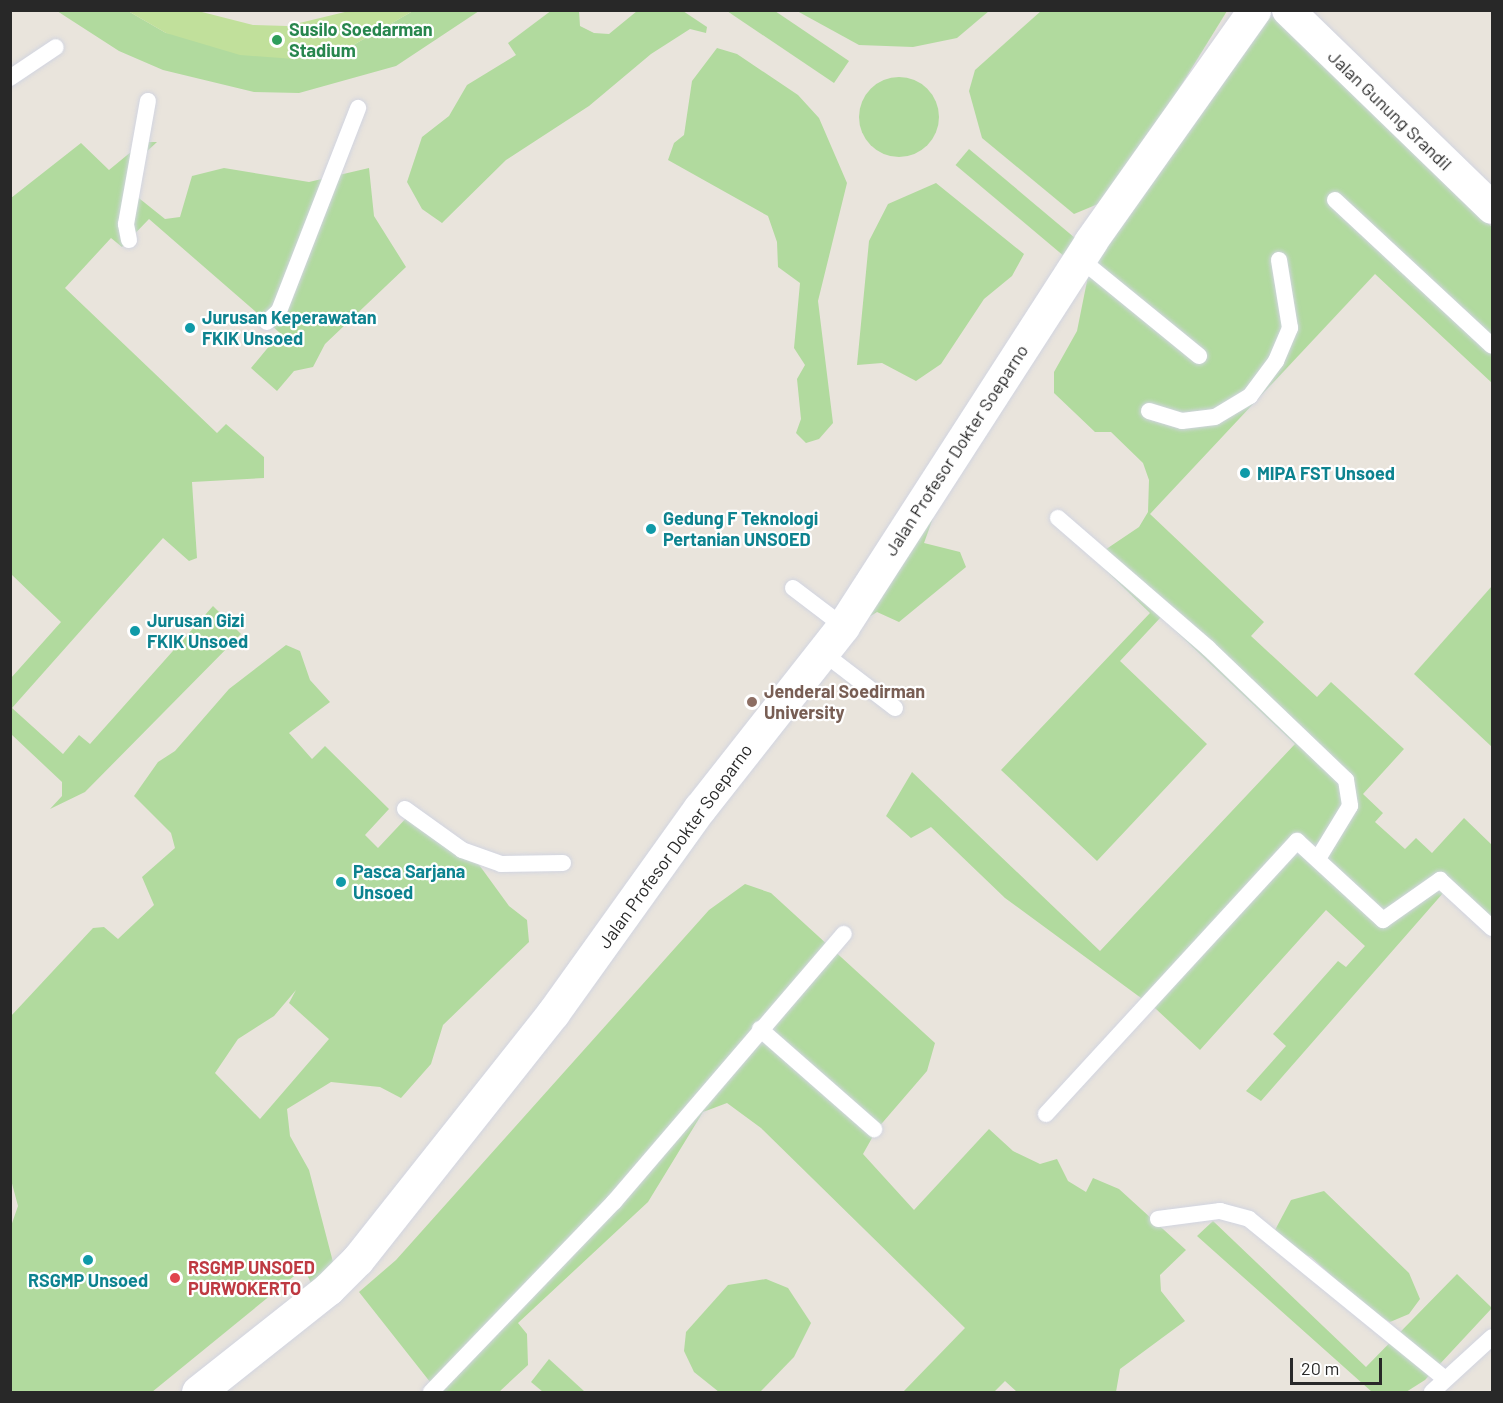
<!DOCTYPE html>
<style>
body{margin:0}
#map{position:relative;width:1503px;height:1403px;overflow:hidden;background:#e9e4dc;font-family:Barlow,sans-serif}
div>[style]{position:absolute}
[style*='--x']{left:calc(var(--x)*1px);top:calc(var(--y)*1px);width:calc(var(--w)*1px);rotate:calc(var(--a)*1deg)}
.green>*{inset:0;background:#b1da9e;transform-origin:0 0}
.round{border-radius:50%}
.pitch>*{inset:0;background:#c1e09b}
.roads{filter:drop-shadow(0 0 2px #d1d4e0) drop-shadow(0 0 2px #d1d4e0)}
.lane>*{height:16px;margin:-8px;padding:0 8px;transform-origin:8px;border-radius:8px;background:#fff}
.street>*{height:32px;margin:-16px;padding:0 16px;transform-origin:16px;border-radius:16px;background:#fff}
.secondary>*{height:33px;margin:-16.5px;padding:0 16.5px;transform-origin:16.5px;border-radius:16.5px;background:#fff}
.dots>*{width:16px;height:16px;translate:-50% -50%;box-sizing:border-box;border:3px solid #fff;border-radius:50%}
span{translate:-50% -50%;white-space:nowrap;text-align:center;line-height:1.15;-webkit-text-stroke:4.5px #fff;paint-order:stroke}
.leisure-label{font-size:18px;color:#27864d;font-weight:700}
.left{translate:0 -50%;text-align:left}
.street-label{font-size:18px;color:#282828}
.culture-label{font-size:18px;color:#0d838f;font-weight:700}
.education-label{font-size:18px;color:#785e54;font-weight:700}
.health-label{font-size:18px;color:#be3a42;font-weight:700}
.frame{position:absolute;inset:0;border:12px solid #282828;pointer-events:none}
.scale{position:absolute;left:1290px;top:1358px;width:92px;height:27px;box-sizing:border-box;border:3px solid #282828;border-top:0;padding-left:8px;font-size:18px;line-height:21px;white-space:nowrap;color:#282828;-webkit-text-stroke:4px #fff;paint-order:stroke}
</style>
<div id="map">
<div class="green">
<i style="clip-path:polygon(552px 10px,579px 11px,580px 26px,594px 33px,609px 34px,637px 11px,683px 11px,707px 27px,706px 33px,690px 29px,651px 54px,589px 106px,506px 160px,442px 223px,422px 209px,407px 182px,422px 137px,449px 116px,467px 85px,516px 55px,508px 43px)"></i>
<i style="clip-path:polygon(57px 11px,128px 11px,166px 33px,348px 48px,413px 11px,479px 11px,396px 66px,299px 93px,254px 92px,163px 70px,119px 51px)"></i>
<i style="clip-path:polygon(727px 11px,775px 11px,849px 61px,834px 83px)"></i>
<i style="clip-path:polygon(797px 11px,989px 11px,957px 38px,913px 47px,859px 45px)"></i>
<i style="clip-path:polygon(1041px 11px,1227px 11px,1126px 175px,1098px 204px,1074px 214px,982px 138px,969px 91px,975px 70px)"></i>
<i style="clip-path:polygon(1269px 13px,1492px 227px,1492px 383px,1375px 274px,1150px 514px,1264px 622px,1251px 636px,1317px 697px,1331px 682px,1404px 749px,1363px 794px,1383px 813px,1375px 822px,1405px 849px,1416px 838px,1432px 853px,1464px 818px,1492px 845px,1492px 937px,1444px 892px,1261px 1101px,1246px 1091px,1286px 1046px,1273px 1034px,1338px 961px,1346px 967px,1365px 946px,1326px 910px,1200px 1050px,1156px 1009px,1005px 898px,931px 827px,911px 838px,886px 816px,912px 772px,1100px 951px,1295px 744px,1161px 617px,1120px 661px,1207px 744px,1097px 861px,1001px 770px,1150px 613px,1093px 558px,1139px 527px,1148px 512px,1149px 480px,1143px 463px,1111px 432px,1095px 432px,1054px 393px,1054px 372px,1077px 331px,1090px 266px)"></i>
<i style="clip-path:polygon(717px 48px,737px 54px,798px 95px,819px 118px,847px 183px,818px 301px,833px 423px,819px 439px,806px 443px,796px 433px,801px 419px,797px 379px,805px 365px,794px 348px,800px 283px,778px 267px,777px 242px,768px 216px,668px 160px,674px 143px,684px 135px,692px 81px)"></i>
<i class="round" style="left:859px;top:77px;width:80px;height:80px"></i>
<i style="clip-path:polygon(143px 142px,157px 142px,129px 168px,135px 195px,165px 219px,180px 217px,192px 176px,224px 168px,309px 182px,369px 168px,374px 216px,406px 267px,325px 344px,313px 367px,294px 371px,277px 391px,251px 368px,280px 333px,149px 219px,122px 247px,111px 238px,65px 288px,217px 433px,226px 424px,264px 457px,264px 478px,192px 482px,197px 558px,189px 561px,163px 538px,12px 708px,63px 754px,79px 735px,90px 744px,213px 606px,241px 634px,85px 792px,50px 809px,62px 796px,62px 782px,11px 734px,11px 678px,61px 622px,11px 574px,11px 198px,81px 143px,109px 170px)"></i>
<i style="left:969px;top:149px;width:143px;height:21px;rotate:40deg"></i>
<i style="clip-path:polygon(936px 183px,1024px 254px,1012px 276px,984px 299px,941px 364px,916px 381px,882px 363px,857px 365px,869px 241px,888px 204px)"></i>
<i style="clip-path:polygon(933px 518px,924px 543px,960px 552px,966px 567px,899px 622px,877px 612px,858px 624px)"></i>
<i style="clip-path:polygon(1492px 586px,1492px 747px,1414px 674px)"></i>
<i style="clip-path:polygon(evenodd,286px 645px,300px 651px,310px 680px,330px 702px,289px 733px,312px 759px,325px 746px,389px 809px,365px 835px,378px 848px,410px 814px,477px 862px,509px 906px,527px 920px,529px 942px,443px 1025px,431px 1064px,401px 1098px,380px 1087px,331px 1082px,287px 1109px,290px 1136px,309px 1170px,333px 1262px,315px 1292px,304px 1268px,152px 1392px,11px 1392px,10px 1229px,18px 1206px,10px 1176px,11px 1016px,93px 928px,104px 927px,118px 939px,154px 905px,142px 877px,175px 848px,171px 833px,134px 796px,158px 762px,175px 751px,229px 689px,286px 645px,296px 990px,289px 1003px,329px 1039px,260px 1119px,215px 1073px,238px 1039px,274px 1016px,296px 990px)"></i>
<i style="clip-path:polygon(745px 884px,771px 893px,935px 1043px,927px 1071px,877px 1129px,863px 1154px,914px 1210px,989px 1129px,1013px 1151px,1040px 1164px,1057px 1159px,1068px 1181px,1086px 1192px,1093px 1178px,1119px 1189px,1186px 1250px,1160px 1275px,1161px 1291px,1185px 1321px,1120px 1369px,1116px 1392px,1017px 1392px,1005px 1381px,994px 1392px,903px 1392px,965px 1328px,761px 1128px,727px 1103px,703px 1112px,648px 1202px,518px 1323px,527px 1334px,528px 1365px,499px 1392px,438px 1392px,359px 1292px,396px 1260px,709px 910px)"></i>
<i style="clip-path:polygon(1324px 1191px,1409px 1273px,1420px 1299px,1409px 1314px,1390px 1322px,1371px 1312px,1311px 1257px,1288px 1248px,1275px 1230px,1291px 1200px)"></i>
<i style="clip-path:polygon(1213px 1221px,1366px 1367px,1457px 1274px,1492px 1308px,1425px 1380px,1406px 1392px,1372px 1392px,1197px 1236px)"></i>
<i style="clip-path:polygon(766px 1279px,788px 1288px,811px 1323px,794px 1357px,760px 1392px,719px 1392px,694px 1372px,684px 1351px,686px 1332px,728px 1285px)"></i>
<i style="clip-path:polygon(549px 1359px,585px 1392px,543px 1392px,531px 1382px)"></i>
</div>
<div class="pitch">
<i style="clip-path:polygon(128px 11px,198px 11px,253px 25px,287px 26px,349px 11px,413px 11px,348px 48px,295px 59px,240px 55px,166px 33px)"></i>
</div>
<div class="roads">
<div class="lane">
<i style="--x:10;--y:78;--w:55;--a:-34"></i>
<i style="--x:1335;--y:200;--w:214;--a:42.9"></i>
<i style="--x:129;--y:240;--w:16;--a:-101"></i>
<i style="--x:126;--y:224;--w:125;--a:-79.9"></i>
<i style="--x:1079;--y:258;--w:155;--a:39.2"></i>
<i style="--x:267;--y:322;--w:16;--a:-43"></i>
<i style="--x:279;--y:311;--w:218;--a:-68.7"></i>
<i style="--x:1149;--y:411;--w:34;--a:17"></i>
<i style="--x:1182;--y:421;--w:33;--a:-7"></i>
<i style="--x:1215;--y:417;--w:41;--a:-31"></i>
<i style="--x:1250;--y:396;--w:44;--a:-53.4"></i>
<i style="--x:1276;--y:361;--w:36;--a:-67"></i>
<i style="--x:1290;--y:328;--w:69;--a:-99.2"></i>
<i style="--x:1058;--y:518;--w:198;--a:40.9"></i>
<i style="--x:1208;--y:648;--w:191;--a:43.7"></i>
<i style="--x:1346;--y:780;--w:26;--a:81"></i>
<i style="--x:1350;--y:806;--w:60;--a:121.3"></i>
<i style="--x:793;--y:588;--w:63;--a:37.2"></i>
<i style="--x:822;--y:652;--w:92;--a:37.5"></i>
<i style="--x:405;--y:809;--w:70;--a:35.7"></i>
<i style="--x:462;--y:850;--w:41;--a:19.7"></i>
<i style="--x:501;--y:864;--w:62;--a:-0.9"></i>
<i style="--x:760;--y:1029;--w:152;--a:41.3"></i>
<i style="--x:1046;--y:1114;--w:371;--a:-47.4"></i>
<i style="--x:1297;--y:841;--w:117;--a:42.6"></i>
<i style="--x:1383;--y:920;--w:70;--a:-35.1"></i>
<i style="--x:1440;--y:880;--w:71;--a:42.7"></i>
<i style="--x:1158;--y:1219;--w:63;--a:-7.4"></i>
<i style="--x:1220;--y:1211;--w:30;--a:15"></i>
<i style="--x:1249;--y:1219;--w:253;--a:39.2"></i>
<i style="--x:431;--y:1392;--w:264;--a:-46.1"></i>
<i style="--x:614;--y:1202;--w:353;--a:-49.4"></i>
<i style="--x:1432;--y:1392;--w:81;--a:-42.5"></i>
</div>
<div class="street">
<i style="--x:1288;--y:10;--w:284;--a:44.1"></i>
</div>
<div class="secondary">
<i style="--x:198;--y:1392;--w:166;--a:-38.4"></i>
<i style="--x:328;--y:1289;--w:42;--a:-45"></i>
<i style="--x:358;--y:1259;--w:314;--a:-51.6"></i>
<i style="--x:553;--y:1013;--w:252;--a:-54.4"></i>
<i style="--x:700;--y:808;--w:231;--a:-51.8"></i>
<i style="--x:843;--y:626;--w:457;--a:-57.2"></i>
<i style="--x:1090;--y:242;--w:284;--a:-54.7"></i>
</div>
</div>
<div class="dots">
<i style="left:277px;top:40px;background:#2e9e5b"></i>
<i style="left:190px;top:328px;background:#0f9aa8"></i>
<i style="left:1245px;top:473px;background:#0f9aa8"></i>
<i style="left:651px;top:529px;background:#0f9aa8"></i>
<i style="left:135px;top:631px;background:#0f9aa8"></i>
<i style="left:752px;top:702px;background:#8d6e63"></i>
<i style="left:341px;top:882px;background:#0f9aa8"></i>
<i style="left:88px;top:1260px;background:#0f9aa8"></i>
<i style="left:175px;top:1278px;background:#e0444e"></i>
</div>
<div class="leisure-label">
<span class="left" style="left:289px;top:40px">Susilo Soedarman<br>Stadium</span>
</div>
<div class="street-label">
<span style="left:1390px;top:110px;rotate:44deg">Jalan Gunung Srandil</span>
<span style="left:956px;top:450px;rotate:-57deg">Jalan Profesor Dokter Soeparno</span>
<span style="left:675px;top:846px;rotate:-54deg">Jalan Profesor Dokter Soeparno</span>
</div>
<div class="culture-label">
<span class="left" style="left:202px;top:328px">Jurusan Keperawatan<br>FKIK Unsoed</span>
<span class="left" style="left:1257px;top:473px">MIPA FST Unsoed</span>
<span class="left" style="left:663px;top:529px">Gedung F Teknologi<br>Pertanian UNSOED</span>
<span class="left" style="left:147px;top:631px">Jurusan Gizi<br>FKIK Unsoed</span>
<span class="left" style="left:353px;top:882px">Pasca Sarjana<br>Unsoed</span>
<span style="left:88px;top:1280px">RSGMP Unsoed</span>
</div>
<div class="education-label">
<span class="left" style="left:764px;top:702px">Jenderal Soedirman<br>University</span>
</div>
<div class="health-label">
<span class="left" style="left:188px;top:1278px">RSGMP UNSOED<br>PURWOKERTO</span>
</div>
<div class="frame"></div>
<div class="scale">20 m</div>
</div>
